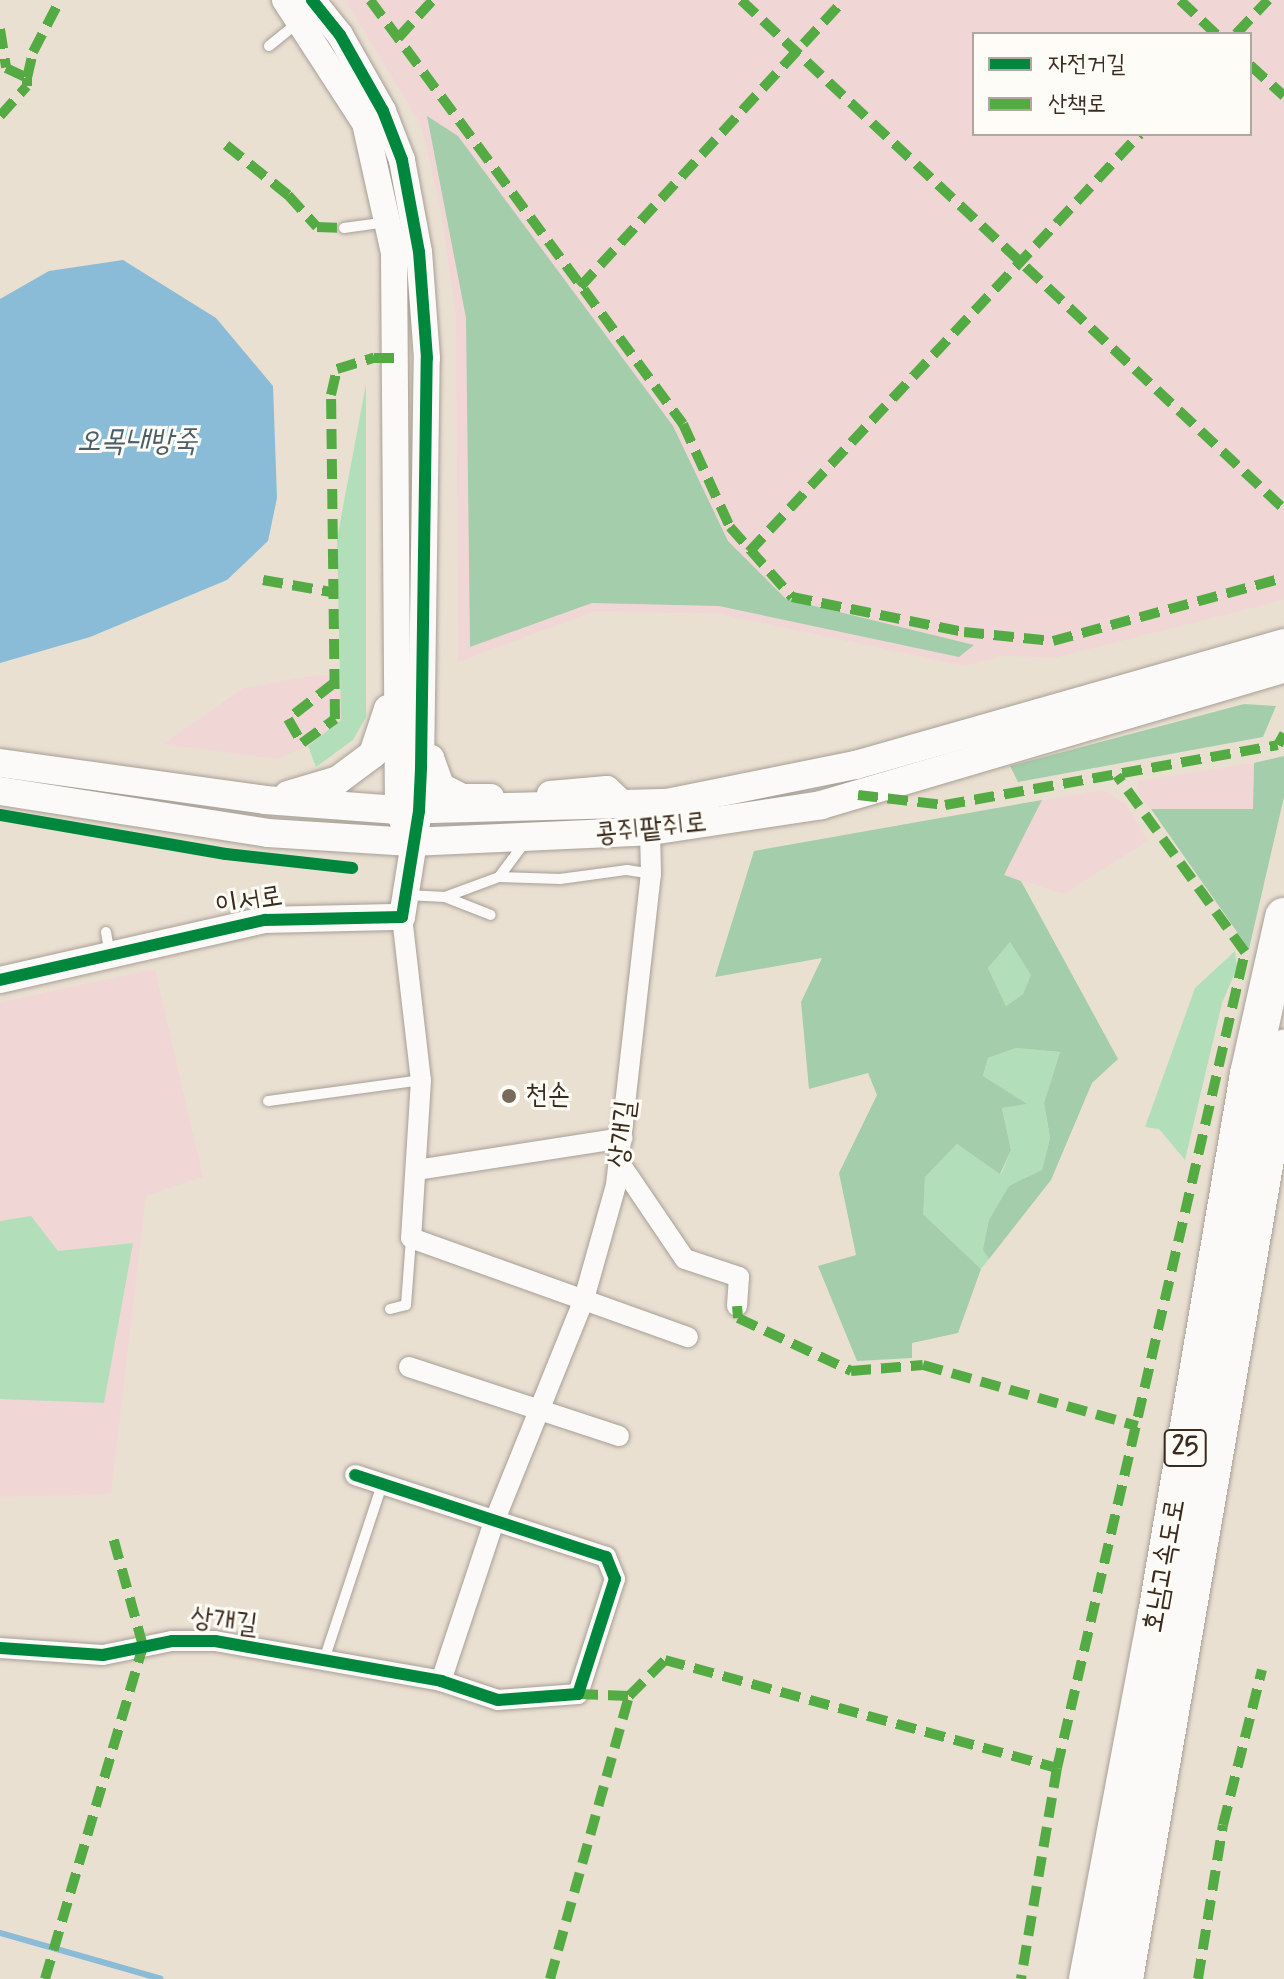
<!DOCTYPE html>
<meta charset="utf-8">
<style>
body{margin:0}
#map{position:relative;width:1284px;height:1979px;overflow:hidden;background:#eae0d2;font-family:Mynerve,"Poor Story",sans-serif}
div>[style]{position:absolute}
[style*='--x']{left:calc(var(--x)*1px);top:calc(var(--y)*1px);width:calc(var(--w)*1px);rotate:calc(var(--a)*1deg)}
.built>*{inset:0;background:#f0d7d6}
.green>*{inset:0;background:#b2dfba}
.forest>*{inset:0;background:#a4cdab}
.water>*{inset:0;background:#8abbd7}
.stream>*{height:6px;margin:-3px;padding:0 3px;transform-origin:3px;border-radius:3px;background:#8abbd7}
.roads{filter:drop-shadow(0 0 2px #a79f96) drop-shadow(0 0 2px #a79f96)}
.service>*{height:10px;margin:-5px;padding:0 5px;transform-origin:5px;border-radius:5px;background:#fcfaf8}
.minor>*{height:20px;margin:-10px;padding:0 10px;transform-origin:10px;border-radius:10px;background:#fcfaf8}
.tertiary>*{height:26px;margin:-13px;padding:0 13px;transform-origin:13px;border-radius:13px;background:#fcfaf8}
.secondary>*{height:28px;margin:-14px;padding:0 14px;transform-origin:14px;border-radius:14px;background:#fcfaf8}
.motorway>*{height:38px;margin:-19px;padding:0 19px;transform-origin:19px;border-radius:19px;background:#fcfaf8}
.quiet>*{height:10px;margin-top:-5px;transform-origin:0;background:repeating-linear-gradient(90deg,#55ab43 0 20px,transparent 0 30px)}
.cycleway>*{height:12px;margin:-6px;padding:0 6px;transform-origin:6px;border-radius:6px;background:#00873e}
.dots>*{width:22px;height:22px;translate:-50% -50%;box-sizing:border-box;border:4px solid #fdfcf7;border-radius:50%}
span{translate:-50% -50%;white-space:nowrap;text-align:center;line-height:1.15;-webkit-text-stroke:6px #fdfcf7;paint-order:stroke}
.shield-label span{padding:2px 6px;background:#fdfcf7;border:2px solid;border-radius:6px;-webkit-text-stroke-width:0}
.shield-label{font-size:26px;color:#3b2a1e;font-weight:700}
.street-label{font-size:28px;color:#3b2a1e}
.poi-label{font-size:28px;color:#3b2a1e}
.left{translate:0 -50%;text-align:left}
.water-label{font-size:30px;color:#4a5e69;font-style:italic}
.legend{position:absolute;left:972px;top:32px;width:280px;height:104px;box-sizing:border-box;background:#fdfcf7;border:2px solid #afa8a0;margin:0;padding:10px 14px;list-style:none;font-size:24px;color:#3b2a1e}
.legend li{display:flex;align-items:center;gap:16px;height:40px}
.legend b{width:40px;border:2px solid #afa8a0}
</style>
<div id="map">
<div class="built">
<i style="clip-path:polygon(evenodd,345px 0,1284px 0,1284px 600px,1054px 658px,1003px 656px,964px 666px,720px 614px,596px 611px,458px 662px,456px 318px,440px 206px,421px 125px,345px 0,974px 34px,1250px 34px,1250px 134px,974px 134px,974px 34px)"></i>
<i style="clip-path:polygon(318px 675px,340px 675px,341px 720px,308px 746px,277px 759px,163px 744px,243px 688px)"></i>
<i style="clip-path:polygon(1254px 763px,1253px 809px,1151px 809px,1137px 792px,1138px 781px)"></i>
<i style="clip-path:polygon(1103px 790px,1126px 804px,1148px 841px,1064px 894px,1003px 875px,1042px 800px)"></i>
<i style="clip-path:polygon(155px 969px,203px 1177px,146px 1196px,111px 1494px,0 1497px,0 1002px)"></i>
</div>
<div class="green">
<i style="clip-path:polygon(366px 384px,366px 717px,353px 740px,316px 767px,308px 746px,341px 720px,337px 539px)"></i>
<i style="clip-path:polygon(1010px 942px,1032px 975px,1023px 994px,1006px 1006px,988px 968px)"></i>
<i style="clip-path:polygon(1235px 951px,1237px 968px,1222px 1003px,1185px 1160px,1159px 1129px,1145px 1127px,1195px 988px)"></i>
<i style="clip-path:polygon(1016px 1048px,1060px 1052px,1044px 1103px,1050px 1138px,1042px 1170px,984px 1249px,989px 1259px,981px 1269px,922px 1213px,925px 1177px,957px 1144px,1001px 1174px,1011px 1150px,1002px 1108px,1026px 1104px,983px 1076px,988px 1058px)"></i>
<i style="clip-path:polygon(31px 1216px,58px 1251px,133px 1243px,104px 1403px,0 1399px,0 1221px)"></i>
</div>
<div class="forest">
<i style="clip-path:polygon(427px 116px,458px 136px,673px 426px,728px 541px,786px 599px,974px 645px,959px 657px,719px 606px,592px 603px,470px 647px,466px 318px)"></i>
<i style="clip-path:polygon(1244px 704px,1276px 706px,1263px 737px,1018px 782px,1010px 766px)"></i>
<i style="clip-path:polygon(1284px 756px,1284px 797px,1249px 949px,1151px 809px,1253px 809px,1254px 763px)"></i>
<i style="clip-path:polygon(evenodd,1042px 800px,1004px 875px,1021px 881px,1118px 1059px,1092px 1083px,1051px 1180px,989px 1259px,983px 1250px,989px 1220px,1009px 1186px,1042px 1170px,1050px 1138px,1044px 1103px,1060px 1052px,1016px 1048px,988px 1058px,983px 1076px,1027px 1104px,1002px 1108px,1011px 1150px,1000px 1174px,957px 1144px,925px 1177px,923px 1214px,981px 1269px,958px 1333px,912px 1343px,912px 1358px,857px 1361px,818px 1266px,856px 1255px,839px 1173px,877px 1095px,868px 1073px,809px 1089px,801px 1002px,822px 958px,715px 977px,754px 851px,1042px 800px,1010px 942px,1031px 975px,1023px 994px,1006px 1006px,988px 968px,1010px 942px)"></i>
</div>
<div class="water">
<i style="clip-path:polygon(123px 260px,216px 318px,273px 386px,277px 498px,268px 541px,227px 580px,90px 637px,0 663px,0 299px,49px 271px)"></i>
</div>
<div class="stream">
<i style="--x:0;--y:1933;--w:167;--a:15.9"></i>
</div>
<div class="roads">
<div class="service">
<i style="--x:269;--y:46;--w:38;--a:-39"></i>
<i style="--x:344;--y:228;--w:43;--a:-7.9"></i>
<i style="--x:499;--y:877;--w:61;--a:1.9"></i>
<i style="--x:560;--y:879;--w:68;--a:-7.7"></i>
<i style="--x:627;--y:870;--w:24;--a:9"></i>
<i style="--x:407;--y:895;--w:38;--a:3"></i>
<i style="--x:445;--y:897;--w:58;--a:-20.3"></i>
<i style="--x:499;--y:877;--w:44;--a:-53.4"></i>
<i style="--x:445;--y:897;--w:49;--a:21.4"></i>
<i style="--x:106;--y:932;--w:22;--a:80"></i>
<i style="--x:268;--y:1101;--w:154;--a:-7.8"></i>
<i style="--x:390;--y:1309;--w:16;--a:-14"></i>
<i style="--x:406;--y:1305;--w:67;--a:-85.7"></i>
<i style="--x:324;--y:1660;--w:184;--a:-71.7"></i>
</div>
<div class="minor">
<i style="--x:402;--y:917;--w:164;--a:83.4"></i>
<i style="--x:421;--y:1080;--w:158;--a:93.6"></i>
<i style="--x:411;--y:1238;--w:294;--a:19.7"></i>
<i style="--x:619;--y:1162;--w:117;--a:55.8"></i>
<i style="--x:685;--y:1259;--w:57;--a:18.4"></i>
<i style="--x:739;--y:1277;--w:29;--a:94"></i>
<i style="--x:416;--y:1170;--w:209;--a:-8.8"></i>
<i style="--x:409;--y:1367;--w:221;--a:18.2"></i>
<i style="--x:0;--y:1648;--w:103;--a:3.9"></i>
<i style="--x:103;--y:1655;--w:70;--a:-11.5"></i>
<i style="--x:172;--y:1641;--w:43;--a:0"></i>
<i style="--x:215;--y:1641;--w:230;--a:10"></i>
<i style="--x:441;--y:1681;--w:60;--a:18.4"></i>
<i style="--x:498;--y:1700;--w:80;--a:-4.3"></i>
<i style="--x:578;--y:1694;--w:121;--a:-72.2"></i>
<i style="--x:615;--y:1579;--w:24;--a:-112"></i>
<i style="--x:606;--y:1557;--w:264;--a:-161.9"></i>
<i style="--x:441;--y:1681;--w:168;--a:-71.6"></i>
<i style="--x:494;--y:1522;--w:240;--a:-68"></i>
<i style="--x:584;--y:1299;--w:118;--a:-74.3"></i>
<i style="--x:616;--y:1185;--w:313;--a:-83.6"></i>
<i style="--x:651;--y:874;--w:43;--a:-91.3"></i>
</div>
<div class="tertiary">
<i style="--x:285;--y:0;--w:147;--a:57"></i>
<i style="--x:365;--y:123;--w:133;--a:77.4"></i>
<i style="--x:394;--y:253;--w:557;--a:89.59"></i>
<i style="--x:398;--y:810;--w:18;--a:68"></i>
<i style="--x:421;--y:754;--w:11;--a:22"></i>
<i style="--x:431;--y:758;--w:30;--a:70"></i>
<i style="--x:441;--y:786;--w:25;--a:27"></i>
<i style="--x:463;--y:797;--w:28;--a:0"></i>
<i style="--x:550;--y:794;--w:57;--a:-5"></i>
<i style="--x:607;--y:789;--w:23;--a:43"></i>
<i style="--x:0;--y:980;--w:272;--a:-12.8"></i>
<i style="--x:265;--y:920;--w:137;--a:-1.3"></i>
<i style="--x:402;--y:917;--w:107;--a:-80.9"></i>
<i style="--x:419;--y:811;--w:43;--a:-87.3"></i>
<i style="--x:421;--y:768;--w:410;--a:-89.2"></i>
<i style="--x:427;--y:358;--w:106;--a:-94.3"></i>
<i style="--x:419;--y:252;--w:94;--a:-100.5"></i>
<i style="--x:402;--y:160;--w:53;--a:-111.2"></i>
<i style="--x:383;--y:111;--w:87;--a:-119.5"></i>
<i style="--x:340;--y:35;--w:45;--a:-128.7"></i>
</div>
<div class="secondary">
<i style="--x:0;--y:763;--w:268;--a:7.9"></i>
<i style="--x:265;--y:800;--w:133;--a:4.3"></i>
<i style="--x:398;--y:810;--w:269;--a:-1.5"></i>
<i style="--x:667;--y:803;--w:193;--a:-11.4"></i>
<i style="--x:856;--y:765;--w:445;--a:-15.9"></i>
<i style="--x:0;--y:791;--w:271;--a:8.9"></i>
<i style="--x:268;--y:833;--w:143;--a:3.6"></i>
<i style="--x:411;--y:842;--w:239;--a:-2.6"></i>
<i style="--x:650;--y:831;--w:173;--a:-8.6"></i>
<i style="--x:821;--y:805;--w:483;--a:-16.4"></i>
<i style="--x:288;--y:795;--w:52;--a:-16.7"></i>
<i style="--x:338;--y:780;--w:44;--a:-36.6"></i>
<i style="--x:373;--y:754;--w:47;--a:-71.6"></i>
<i style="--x:388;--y:709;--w:12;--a:5"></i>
</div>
<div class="motorway">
<i style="--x:1088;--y:1979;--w:371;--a:-79.3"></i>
<i style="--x:1157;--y:1614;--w:548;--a:-80.33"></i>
<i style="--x:1249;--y:1074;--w:161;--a:-77.4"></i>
<i style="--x:1124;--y:1979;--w:944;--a:-80.24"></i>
</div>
</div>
<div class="quiet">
<i style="--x:370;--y:0;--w:527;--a:53.56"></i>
<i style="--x:683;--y:424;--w:113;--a:65.5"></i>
<i style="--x:730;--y:527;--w:94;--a:48.5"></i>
<i style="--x:792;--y:597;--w:176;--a:11.5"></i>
<i style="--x:964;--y:632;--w:89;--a:5.8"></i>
<i style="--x:1053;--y:641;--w:239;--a:-15.3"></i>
<i style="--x:741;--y:0;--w:744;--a:43.15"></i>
<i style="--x:1180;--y:0;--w:50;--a:43.4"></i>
<i style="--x:0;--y:29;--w:39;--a:81"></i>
<i style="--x:6;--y:68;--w:23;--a:25"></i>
<i style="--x:27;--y:78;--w:27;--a:-77"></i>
<i style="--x:33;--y:52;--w:59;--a:-62.6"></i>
<i style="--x:1236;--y:34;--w:47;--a:-46.7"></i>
<i style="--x:398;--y:38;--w:52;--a:-47.4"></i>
<i style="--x:1250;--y:65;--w:46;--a:42.4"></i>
<i style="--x:0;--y:116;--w:40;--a:-48"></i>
<i style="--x:27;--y:86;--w:8;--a:-90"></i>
<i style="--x:226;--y:145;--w:80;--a:38.9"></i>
<i style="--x:288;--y:195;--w:43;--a:47.8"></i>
<i style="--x:317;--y:227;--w:27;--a:2"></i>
<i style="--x:580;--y:287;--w:390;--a:-47.4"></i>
<i style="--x:749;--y:552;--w:572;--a:-46.91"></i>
<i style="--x:263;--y:580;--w:69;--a:10"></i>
<i style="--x:334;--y:683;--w:58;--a:142"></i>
<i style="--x:288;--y:719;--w:28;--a:60"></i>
<i style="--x:302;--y:743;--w:41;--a:-36"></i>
<i style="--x:335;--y:719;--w:324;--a:-90.7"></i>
<i style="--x:331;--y:395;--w:27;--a:-77"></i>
<i style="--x:337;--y:369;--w:39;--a:-17"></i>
<i style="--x:374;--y:358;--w:24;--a:0"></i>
<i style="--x:858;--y:795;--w:88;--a:6.6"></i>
<i style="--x:945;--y:805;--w:338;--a:-10.2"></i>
<i style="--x:1278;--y:745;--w:13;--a:-61"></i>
<i style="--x:737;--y:1306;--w:12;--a:85"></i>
<i style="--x:738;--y:1318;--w:125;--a:25.1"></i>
<i style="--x:851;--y:1371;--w:72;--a:-4.8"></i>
<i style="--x:923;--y:1365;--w:223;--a:15.9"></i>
<i style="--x:578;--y:1694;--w:51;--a:2.2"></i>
<i style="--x:629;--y:1696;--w:51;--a:-45"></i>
<i style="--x:665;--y:1660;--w:407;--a:15.4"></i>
<i style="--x:1057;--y:1768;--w:214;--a:99.7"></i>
<i style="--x:1057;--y:1768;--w:837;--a:-77.03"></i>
<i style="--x:1245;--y:952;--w:218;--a:-126"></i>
<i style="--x:45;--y:1979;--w:347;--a:-73.6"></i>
<i style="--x:143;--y:1646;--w:113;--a:-105.4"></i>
<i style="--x:550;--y:1979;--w:294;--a:-74.4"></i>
<i style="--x:1198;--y:1979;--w:156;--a:-80.8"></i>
<i style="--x:1223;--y:1825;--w:160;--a:-75.9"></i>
</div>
<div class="cycleway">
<i style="--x:0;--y:815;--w:229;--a:9.8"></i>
<i style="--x:226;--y:854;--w:127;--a:6.3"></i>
<i style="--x:0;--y:980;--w:272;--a:-12.8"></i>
<i style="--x:265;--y:920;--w:137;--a:-1.3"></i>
<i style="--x:402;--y:917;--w:107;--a:-80.9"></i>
<i style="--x:419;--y:811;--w:43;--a:-87.3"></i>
<i style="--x:421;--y:768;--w:410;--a:-89.2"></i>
<i style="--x:427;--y:358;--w:106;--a:-94.3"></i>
<i style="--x:419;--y:252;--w:94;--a:-100.5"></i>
<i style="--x:402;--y:160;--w:53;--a:-111.2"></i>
<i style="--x:383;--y:111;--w:87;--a:-119.5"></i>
<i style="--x:340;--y:35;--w:45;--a:-128.7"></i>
<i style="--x:0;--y:1648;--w:103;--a:3.9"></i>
<i style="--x:103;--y:1655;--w:70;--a:-11.5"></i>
<i style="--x:172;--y:1641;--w:43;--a:0"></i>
<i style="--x:215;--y:1641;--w:230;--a:10"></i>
<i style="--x:441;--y:1681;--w:60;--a:18.4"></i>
<i style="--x:498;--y:1700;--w:80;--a:-4.3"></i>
<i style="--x:578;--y:1694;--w:121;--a:-72.2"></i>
<i style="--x:615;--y:1579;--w:24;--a:-112"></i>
<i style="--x:606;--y:1557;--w:264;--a:-161.9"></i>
</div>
<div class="dots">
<i style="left:509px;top:1096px;background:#786a5d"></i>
</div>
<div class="shield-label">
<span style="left:1185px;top:1448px">25</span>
</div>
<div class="street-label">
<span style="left:651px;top:829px;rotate:-6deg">콩쥐팥쥐로</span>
<span style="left:249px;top:902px;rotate:-9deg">이서로</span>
<span style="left:623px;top:1134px;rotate:-83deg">상개길</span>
<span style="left:1165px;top:1566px;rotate:-80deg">호남고속도로</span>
<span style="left:224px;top:1622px;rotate:7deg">상개길</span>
</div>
<div class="poi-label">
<span class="left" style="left:525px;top:1096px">천손</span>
</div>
<div class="water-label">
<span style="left:137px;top:442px">오목내방죽</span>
</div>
<ul class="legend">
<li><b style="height:10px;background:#00873e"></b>자전거길</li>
<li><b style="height:10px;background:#55ab43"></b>산책로</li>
</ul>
</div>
